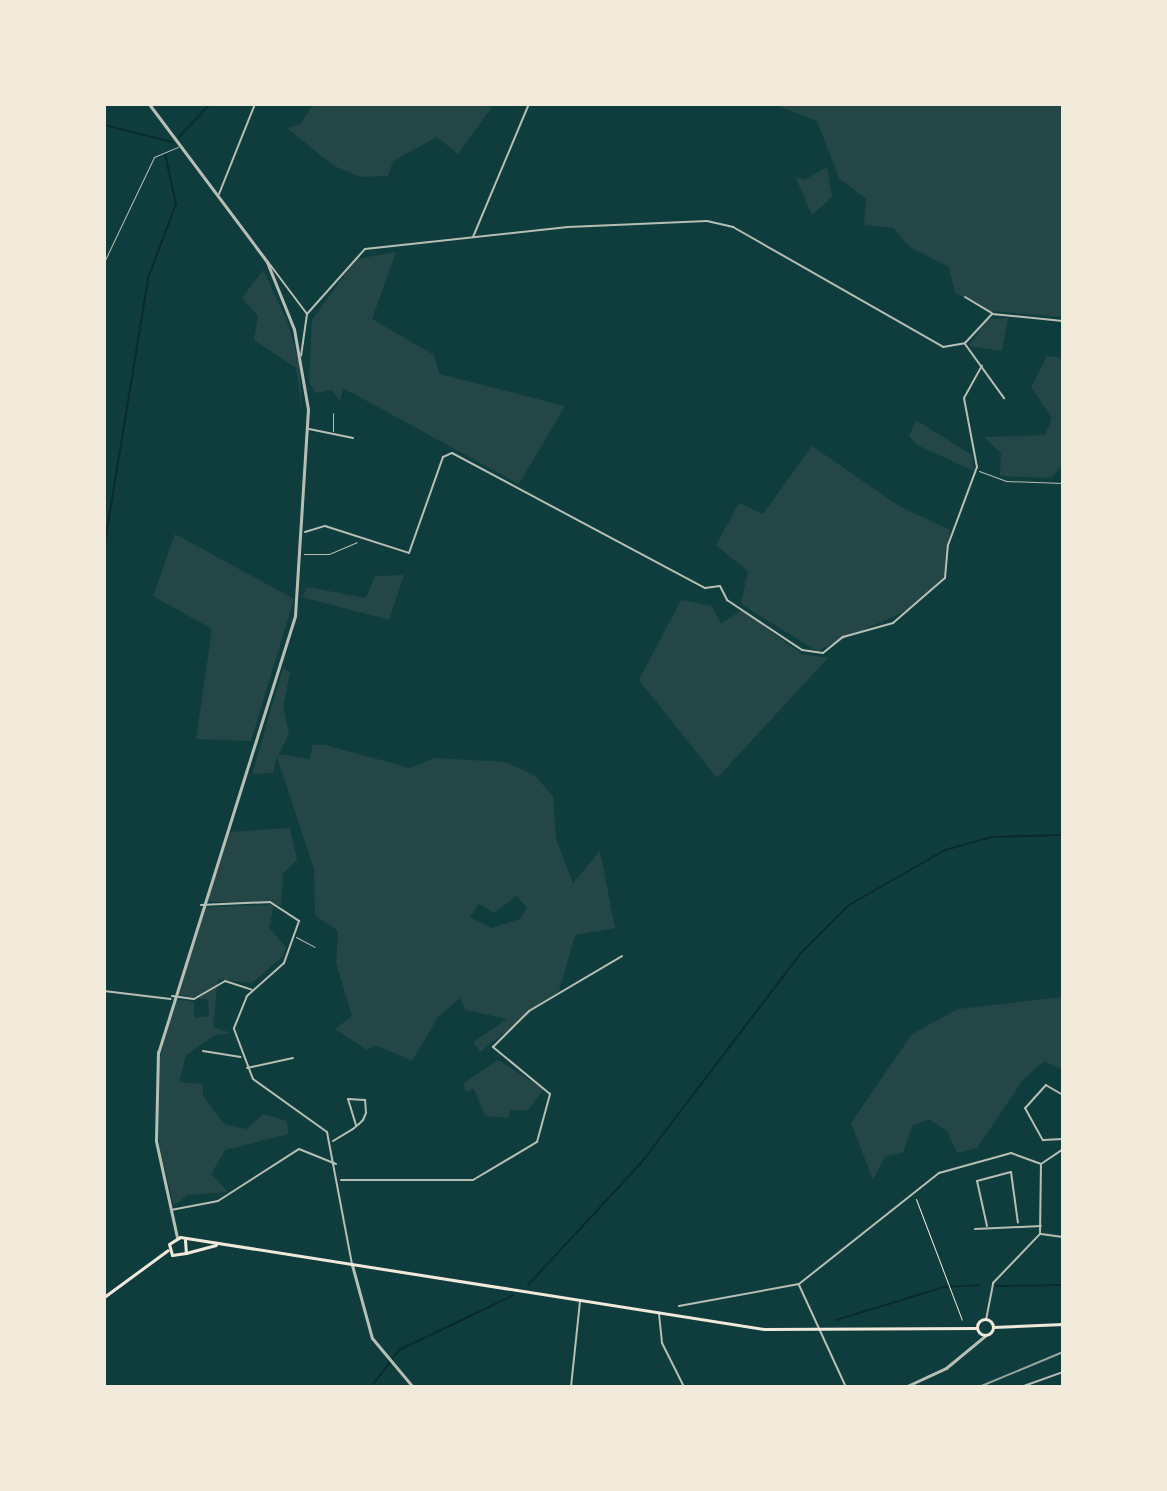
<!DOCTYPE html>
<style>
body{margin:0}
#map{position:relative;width:1167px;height:1491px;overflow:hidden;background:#0f3d3e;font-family:Barlow,sans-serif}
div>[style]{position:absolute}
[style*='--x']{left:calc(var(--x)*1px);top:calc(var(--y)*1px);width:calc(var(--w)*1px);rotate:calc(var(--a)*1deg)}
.green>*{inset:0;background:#244646}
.stream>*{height:2px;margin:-1px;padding:0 1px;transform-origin:1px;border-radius:1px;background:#0a2a2b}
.path>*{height:1px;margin:-0.5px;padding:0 0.5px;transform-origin:0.5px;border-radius:0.5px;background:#f1e9da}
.service>*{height:1px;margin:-0.5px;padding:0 0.5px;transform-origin:0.5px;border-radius:0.5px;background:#b8beb3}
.minor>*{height:2px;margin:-1px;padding:0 1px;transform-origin:1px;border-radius:1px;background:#b8beb3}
.tertiary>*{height:3px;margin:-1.5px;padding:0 1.5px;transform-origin:1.5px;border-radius:1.5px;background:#b8beb3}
.secondary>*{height:3px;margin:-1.5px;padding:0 1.5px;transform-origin:1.5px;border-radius:1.5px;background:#f1e9da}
.secondary>.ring{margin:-1.5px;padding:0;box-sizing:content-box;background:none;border:3px solid #f1e9da;border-radius:50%}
.rail>*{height:2px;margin:-1px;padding:0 1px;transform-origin:1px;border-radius:1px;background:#97a49c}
span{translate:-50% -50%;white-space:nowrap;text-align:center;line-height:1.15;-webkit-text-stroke:7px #f1e9da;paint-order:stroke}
.frame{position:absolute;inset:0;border:106px solid #f1e9da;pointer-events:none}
</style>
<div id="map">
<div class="green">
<i style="clip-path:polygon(314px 104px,473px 104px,492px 107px,458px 154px,437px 137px,393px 161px,388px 176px,362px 177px,334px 166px,287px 128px,300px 124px)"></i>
<i style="clip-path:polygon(773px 104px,1063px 104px,1063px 317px,990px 311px,955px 293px,949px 267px,910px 247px,893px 228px,864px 225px,866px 199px,839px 178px,817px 121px)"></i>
<i style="clip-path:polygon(827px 167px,832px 197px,812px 215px,795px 176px,804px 180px)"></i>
<i style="clip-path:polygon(396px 252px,372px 319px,434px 355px,439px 374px,565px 406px,519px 484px,343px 388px,340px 401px,332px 390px,316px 393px,309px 383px,312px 320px,356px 259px)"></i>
<i style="clip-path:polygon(263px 270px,288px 323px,299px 362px,302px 412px,296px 368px,254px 340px,258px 316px,242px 298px)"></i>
<i style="clip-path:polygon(1008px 318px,1002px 351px,969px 346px,988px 319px)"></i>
<i style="clip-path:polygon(1047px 356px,1063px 358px,1063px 465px,1051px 478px,1000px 476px,1001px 453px,984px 437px,1045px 435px,1052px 418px,1031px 387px)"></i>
<i style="clip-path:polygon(916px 420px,972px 455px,974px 471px,917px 445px,909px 436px)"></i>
<i style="clip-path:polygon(812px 446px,899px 506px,950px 530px,944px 577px,910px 609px,817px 651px,741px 604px,748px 571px,716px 545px,739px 503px,763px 514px)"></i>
<i style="clip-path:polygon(175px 534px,294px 599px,251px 741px,196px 739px,212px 629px,153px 596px)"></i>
<i style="clip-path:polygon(404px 575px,389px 620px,302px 597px,307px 587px,366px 598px,375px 576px)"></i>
<i style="clip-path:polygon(681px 600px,712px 606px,721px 624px,742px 610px,802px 654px,828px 658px,717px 778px,639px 680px)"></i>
<i style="clip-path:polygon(evenodd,283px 668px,290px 672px,283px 707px,289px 733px,279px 754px,309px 759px,313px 745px,325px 745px,410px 768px,435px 758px,505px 762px,534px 775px,553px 796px,556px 839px,573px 883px,600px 851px,615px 928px,575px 935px,559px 991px,480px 1052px,473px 1042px,507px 1019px,466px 1010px,460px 998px,438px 1017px,412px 1061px,376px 1045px,367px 1050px,335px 1029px,352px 1016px,336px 963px,338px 931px,315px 915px,314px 869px,277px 757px,273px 773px,252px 774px,283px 668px,516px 896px,527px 907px,520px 919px,491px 928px,470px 917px,479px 904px,494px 913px,516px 896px)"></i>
<i style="clip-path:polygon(290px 828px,297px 860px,283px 873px,281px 905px,205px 901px,229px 832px)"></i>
<i style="clip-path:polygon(274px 905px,269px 928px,286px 947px,284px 955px,252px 983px,218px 979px,213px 1027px,231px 1033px,215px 1035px,186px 1055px,179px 1082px,203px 1084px,203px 1096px,224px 1124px,247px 1129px,263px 1114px,287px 1121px,288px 1134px,225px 1150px,211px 1174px,228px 1192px,188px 1195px,174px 1205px,159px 1148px,158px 1065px,175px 999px,194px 1002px,194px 1018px,209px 1016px,208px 1000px,175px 994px,203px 907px)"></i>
<i style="clip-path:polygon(1063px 997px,1063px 1070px,1044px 1061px,1023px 1080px,977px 1148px,957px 1153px,947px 1131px,929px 1119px,912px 1126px,903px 1153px,885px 1156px,873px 1180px,851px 1123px,912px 1034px,958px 1009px)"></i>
<i style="clip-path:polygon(498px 1060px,544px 1089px,528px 1110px,511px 1110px,508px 1118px,485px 1116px,474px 1089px,465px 1091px,464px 1083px)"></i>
</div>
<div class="stream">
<i style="--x:104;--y:125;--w:70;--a:14"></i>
<i style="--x:179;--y:137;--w:45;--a:-46.8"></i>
<i style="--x:104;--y:548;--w:274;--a:-80.7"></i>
<i style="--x:148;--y:278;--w:79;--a:-69.3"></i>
<i style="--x:176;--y:204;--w:51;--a:-102.4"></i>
<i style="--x:528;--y:1285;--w:166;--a:-47.2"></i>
<i style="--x:641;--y:1163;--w:265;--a:-52.7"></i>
<i style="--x:802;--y:952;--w:66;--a:-45"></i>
<i style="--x:849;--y:905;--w:111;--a:-29.8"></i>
<i style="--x:945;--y:850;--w:48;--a:-15.8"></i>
<i style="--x:991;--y:837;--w:72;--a:-1.6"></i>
<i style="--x:996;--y:1286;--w:67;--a:-0.9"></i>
<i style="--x:836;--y:1320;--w:113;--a:-17"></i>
<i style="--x:944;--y:1287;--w:36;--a:-3"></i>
<i style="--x:371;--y:1387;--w:46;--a:-52.9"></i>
<i style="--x:399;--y:1350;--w:127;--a:-25.6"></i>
</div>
<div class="path">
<i style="--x:916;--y:1199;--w:129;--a:69.2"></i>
</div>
<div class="service">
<i style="--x:104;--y:262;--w:116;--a:-64.5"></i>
<i style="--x:154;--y:157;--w:26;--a:-23"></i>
<i style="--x:333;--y:431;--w:18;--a:-90"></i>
<i style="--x:979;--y:471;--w:29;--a:20"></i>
<i style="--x:1006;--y:481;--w:57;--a:2"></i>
<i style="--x:304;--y:554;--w:25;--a:0"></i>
<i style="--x:329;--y:554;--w:30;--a:-23"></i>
<i style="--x:296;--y:937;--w:21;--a:28"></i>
</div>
<div class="minor">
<i style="--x:219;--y:194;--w:97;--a:-68.2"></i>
<i style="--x:473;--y:237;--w:144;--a:-67.2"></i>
<i style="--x:268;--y:262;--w:65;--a:53.1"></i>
<i style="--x:307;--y:314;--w:42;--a:98.1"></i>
<i style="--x:965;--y:297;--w:31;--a:31"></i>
<i style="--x:307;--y:314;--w:87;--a:-48.3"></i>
<i style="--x:365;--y:249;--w:204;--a:-6.2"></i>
<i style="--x:568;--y:227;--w:139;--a:-2.5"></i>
<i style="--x:707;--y:221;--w:27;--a:13"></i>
<i style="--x:733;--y:227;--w:242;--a:29.7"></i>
<i style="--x:943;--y:347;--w:22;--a:-10"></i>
<i style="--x:965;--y:343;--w:40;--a:-47"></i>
<i style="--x:992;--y:314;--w:71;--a:5.6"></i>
<i style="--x:965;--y:344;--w:67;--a:54.2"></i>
<i style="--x:309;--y:429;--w:45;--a:11.6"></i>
<i style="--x:305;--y:532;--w:21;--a:-17"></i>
<i style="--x:325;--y:526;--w:88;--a:17.8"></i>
<i style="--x:409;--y:553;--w:102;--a:-70.5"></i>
<i style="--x:443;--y:457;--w:10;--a:-24"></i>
<i style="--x:452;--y:453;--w:287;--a:28.1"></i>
<i style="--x:705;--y:588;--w:15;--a:-8"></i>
<i style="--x:720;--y:586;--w:16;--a:63"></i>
<i style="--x:727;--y:600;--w:90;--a:33.7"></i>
<i style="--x:802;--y:650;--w:21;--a:8"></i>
<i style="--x:823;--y:653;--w:26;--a:-39"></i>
<i style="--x:843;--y:637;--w:52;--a:-15.6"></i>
<i style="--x:893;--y:623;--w:69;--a:-40.9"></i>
<i style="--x:945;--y:578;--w:33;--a:-85"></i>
<i style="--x:948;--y:545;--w:83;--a:-69.6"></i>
<i style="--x:977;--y:467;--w:70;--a:-100.7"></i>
<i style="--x:964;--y:398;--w:37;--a:-61"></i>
<i style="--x:201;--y:905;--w:69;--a:-2.5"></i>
<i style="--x:270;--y:902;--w:35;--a:33"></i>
<i style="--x:299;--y:921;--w:45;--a:109.7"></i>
<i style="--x:284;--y:963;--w:50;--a:138.3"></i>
<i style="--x:247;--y:996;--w:35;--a:112"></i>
<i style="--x:234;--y:1029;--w:53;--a:69.2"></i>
<i style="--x:253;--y:1079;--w:91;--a:35.6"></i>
<i style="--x:327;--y:1132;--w:134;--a:79.3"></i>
<i style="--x:104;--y:991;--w:67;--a:6.8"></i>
<i style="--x:172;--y:996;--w:22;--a:8"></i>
<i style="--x:194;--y:999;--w:36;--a:-30"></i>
<i style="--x:225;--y:981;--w:28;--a:18"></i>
<i style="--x:203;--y:1051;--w:38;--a:9"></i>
<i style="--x:247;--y:1068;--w:47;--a:-12.3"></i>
<i style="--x:1063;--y:1095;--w:20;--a:-150"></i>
<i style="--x:1046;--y:1085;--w:31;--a:132"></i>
<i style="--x:1025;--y:1108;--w:37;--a:61"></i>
<i style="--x:1043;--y:1140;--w:20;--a:-3"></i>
<i style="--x:333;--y:1141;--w:23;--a:-31"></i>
<i style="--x:353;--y:1129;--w:8;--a:-40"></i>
<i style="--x:359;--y:1124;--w:6;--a:-45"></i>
<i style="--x:363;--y:1120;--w:8;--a:-67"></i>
<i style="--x:366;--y:1113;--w:13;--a:-94"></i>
<i style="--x:365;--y:1100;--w:17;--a:-177"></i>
<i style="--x:348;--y:1099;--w:28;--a:73"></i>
<i style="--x:341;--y:1180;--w:132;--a:0"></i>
<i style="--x:473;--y:1180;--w:74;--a:-30.7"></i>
<i style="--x:537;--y:1142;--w:50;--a:-74.8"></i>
<i style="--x:550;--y:1094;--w:74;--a:-140.5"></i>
<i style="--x:493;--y:1047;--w:51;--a:-45"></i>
<i style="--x:529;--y:1011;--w:108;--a:-30.6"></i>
<i style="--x:171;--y:1210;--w:48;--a:-10.8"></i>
<i style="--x:218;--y:1201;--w:96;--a:-32.7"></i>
<i style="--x:299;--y:1149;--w:40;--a:22"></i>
<i style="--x:987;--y:1226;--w:46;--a:-102.5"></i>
<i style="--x:977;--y:1181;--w:35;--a:-15"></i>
<i style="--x:1011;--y:1172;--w:51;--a:82.2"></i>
<i style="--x:975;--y:1229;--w:66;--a:-2.6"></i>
<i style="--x:1041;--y:1234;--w:22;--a:8"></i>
<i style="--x:799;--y:1285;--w:112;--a:65.3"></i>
<i style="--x:679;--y:1306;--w:122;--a:-10.4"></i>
<i style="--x:799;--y:1284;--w:179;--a:-38.4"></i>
<i style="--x:939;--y:1173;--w:75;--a:-15.5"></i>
<i style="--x:1011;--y:1153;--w:32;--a:20"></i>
<i style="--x:659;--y:1314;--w:29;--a:84"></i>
<i style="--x:662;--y:1343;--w:49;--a:63.4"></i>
<i style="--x:986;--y:1320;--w:38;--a:-79"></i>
<i style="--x:993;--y:1283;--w:68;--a:-46.2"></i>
<i style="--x:1040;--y:1234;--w:70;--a:-89.2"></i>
<i style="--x:1041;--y:1164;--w:27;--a:-34"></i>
<i style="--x:571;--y:1387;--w:86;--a:-84"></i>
<i style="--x:1021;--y:1387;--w:45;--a:-19.7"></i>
</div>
<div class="tertiary">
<i style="--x:149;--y:104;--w:197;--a:53.2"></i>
<i style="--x:267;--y:262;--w:72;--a:68.1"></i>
<i style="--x:294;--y:329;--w:81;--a:80.1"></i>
<i style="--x:308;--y:409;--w:207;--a:93.6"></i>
<i style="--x:295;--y:616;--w:457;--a:107.4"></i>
<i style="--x:158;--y:1052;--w:89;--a:91.3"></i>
<i style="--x:156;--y:1141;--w:98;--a:77.7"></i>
<i style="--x:352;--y:1265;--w:76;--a:74.7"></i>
<i style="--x:372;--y:1338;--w:64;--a:50.1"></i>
<i style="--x:905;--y:1387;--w:45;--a:-24.9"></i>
<i style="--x:946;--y:1368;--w:52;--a:-39.5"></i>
</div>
<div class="secondary">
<i style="--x:185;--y:1240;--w:13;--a:86"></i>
<i style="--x:186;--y:1253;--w:14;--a:172"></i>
<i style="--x:172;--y:1255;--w:11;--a:-105"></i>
<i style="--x:169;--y:1244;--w:13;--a:-32"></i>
<i style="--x:180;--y:1237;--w:591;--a:8.95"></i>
<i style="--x:764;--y:1329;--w:213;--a:-0.3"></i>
<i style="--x:186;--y:1253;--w:31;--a:-15"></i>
<i style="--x:104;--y:1297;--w:79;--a:-36.3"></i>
<i class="ring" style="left:977px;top:1319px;width:13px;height:13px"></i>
<i style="--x:993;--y:1327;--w:70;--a:-2.5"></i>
</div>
<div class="rail">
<i style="--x:979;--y:1387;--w:91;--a:-22.6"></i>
</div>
<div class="frame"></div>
</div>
